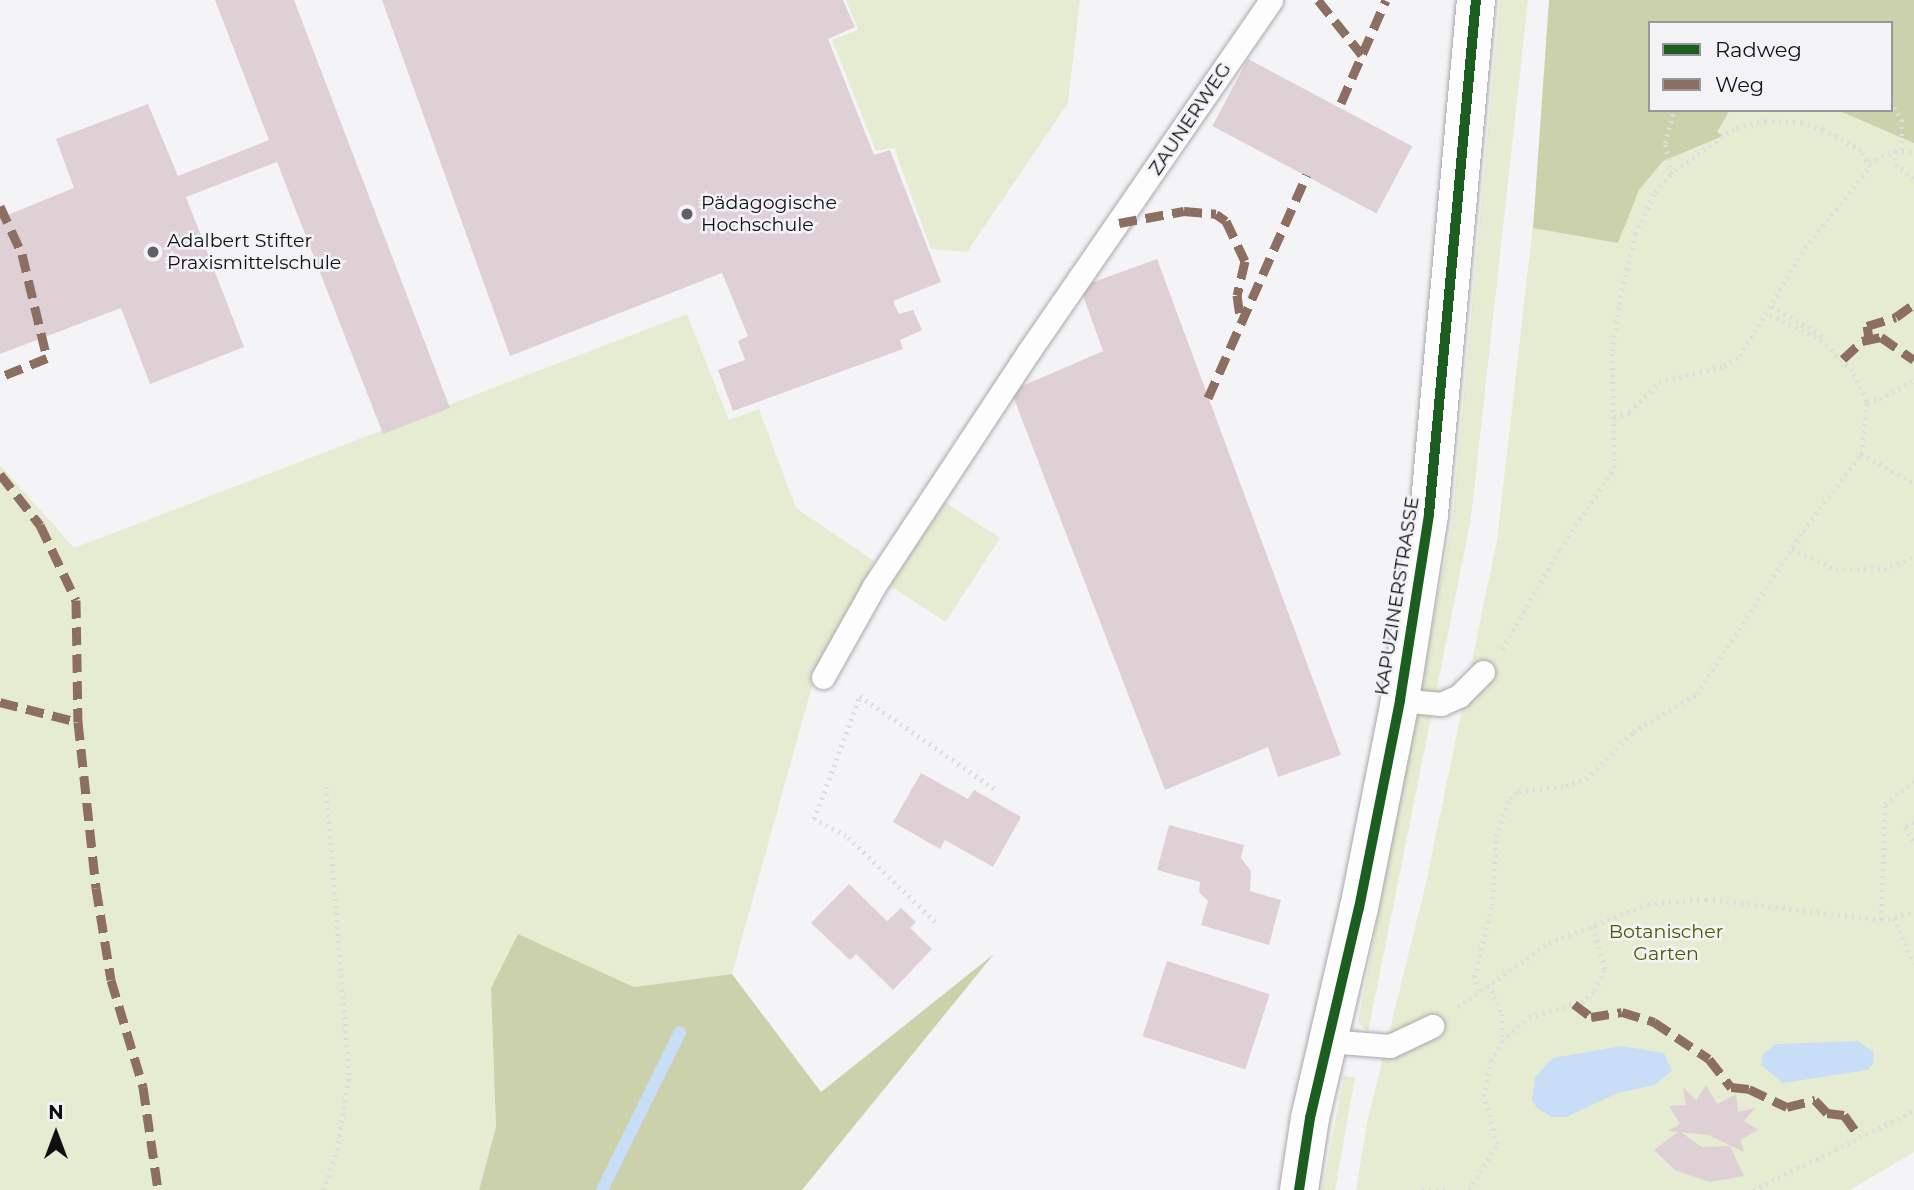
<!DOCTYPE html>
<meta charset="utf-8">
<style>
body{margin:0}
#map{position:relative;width:1914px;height:1190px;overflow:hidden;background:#f4f4f6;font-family:Montserrat,sans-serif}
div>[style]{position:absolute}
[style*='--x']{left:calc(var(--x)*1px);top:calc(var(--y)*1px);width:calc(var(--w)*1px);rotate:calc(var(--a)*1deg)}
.green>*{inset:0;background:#e6ecd2;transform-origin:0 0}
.forest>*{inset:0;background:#cbd2ab}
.water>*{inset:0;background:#c7def6}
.stream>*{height:12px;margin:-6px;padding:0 6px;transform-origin:6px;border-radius:6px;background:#c7def6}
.building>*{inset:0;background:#dfd0d6;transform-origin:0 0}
.path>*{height:4.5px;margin-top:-2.25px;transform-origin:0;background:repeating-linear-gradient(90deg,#ddddde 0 2px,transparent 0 7px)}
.roads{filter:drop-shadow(0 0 2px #a8a8aa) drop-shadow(0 0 2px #a8a8aa)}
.service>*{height:23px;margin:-11.5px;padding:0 11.5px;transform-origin:11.5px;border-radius:11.5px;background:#fdfdfe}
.tertiary>*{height:38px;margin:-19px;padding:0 19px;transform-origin:19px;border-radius:19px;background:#fdfdfe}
.quiet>*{height:9px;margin-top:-4.5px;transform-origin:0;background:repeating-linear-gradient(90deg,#8d6e63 0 18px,transparent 0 27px)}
.cycleway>*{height:10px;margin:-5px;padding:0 5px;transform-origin:5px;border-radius:5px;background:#1b5e20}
.dots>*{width:19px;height:19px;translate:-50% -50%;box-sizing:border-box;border:4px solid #f3f3f7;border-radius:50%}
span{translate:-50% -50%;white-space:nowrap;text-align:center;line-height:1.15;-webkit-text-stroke:5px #f3f3f7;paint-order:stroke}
.street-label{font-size:19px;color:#101012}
.poi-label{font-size:19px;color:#101012}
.left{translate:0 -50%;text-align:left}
.park-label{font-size:19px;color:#4e5900}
.legend{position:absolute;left:1648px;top:21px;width:245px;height:91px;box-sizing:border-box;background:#f3f3f7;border:2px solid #98989b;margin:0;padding:9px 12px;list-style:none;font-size:21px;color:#101012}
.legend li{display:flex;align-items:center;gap:14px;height:35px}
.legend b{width:35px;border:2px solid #98989b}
.north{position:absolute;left:21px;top:1099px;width:70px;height:70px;-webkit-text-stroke:5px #f3f3f7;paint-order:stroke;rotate:0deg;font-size:19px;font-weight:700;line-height:28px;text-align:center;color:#101012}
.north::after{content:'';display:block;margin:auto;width:24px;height:32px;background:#101012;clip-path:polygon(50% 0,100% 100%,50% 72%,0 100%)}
</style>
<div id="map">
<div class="green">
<i style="clip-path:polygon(846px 0,1080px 0,1068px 103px,967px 252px,931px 249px,894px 148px,876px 151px,832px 40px,858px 30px)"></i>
<i style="clip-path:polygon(1500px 0,1528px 0,1471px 518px,1368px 1032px,1358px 1023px,1452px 522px)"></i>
<i style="clip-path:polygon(evenodd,1672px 0,1914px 0,1914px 1152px,1850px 1190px,1356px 1190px,1368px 1118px,1426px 883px,1497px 540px,1536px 199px,1558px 114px,1672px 0,1650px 23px,1891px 23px,1891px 110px,1650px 110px,1650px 23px)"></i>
<i style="clip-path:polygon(687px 314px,729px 420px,759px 409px,796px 508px,874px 561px,814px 679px,732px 974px,634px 987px,518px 934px,491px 988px,496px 1127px,479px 1190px,0 1190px,0 465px,74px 548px)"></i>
<i style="left:943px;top:501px;width:68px;height:100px;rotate:33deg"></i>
<i style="clip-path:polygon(1344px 1076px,1355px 1078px,1335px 1190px,1322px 1190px)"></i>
</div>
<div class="forest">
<i style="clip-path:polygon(1549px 0,1914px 0,1914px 143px,1837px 110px,1891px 110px,1891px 23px,1650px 23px,1650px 110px,1730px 110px,1717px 132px,1723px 136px,1663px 161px,1639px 190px,1618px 243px,1533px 228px)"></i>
<i style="clip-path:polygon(518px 934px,634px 987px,732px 974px,821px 1092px,994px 954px,802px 1190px,479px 1190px,496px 1127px,491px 988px)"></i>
</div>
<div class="water">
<i style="clip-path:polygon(1857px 1041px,1873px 1051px,1874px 1062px,1868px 1070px,1783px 1083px,1761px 1065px,1762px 1055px,1776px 1044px)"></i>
<i style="clip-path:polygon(1621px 1046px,1664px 1053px,1672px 1071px,1654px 1085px,1618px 1093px,1566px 1117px,1552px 1117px,1537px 1108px,1532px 1100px,1535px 1077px,1553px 1058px)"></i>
</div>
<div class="stream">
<i style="--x:602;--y:1190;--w:176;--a:-63.7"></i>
</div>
<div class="building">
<i style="clip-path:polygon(215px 0,294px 0,450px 408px,383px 434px,277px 162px,186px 197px,244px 347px,150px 384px,121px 308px,0 354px,0 218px,74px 188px,56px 139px,148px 104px,178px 176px,269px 140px)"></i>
<i style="clip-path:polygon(382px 0,843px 0,855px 27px,828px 39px,874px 155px,890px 150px,941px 282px,893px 301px,899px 314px,913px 310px,922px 330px,900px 340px,903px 349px,733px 411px,718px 370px,745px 360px,738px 341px,748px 336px,722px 273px,510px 356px)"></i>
<i style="left:1248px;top:59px;width:186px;height:76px;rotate:28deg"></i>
<i style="clip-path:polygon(1157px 259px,1341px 755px,1278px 777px,1268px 747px,1165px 790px,1011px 391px,1103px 351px,1080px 287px)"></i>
<i style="clip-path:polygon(921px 773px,968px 799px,974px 790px,1021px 817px,993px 867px,945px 840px,940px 849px,893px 822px)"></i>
<i style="clip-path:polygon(1169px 825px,1244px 845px,1241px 858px,1251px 871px,1250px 891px,1281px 900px,1269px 945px,1201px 925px,1208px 901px,1199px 892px,1200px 882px,1157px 870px)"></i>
<i style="clip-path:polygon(849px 884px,887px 921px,901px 908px,916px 922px,910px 928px,932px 949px,893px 990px,856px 954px,850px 960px,811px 923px)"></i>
<i style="left:1167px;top:961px;width:108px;height:79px;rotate:18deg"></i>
<i style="clip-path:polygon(1706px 1085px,1717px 1104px,1736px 1094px,1738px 1112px,1755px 1108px,1744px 1121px,1758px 1130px,1740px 1140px,1744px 1152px,1708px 1135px,1668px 1131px,1680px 1124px,1669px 1106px,1686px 1105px,1683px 1087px,1696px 1100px)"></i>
<i style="clip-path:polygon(1679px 1131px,1702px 1147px,1730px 1146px,1744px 1176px,1710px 1182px,1675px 1170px,1654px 1150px)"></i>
</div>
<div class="path">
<i style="--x:1891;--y:101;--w:22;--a:60"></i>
<i style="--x:1902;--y:120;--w:31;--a:90"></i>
<i style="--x:1895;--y:151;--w:19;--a:3"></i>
<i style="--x:1869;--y:162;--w:28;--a:-23"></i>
<i style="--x:1895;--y:151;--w:13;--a:86"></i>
<i style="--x:1896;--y:164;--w:23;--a:40"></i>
<i style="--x:1772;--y:306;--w:57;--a:30.6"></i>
<i style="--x:1821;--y:335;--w:6;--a:81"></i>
<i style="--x:1867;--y:401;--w:13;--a:-9"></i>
<i style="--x:1880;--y:399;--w:39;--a:-29"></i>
<i style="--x:1614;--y:417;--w:17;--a:-17"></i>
<i style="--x:1630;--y:412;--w:42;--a:-46"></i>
<i style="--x:1659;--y:382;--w:67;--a:-13.8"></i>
<i style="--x:1724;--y:366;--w:19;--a:-32"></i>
<i style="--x:1740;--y:356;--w:126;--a:-59"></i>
<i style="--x:1805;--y:248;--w:104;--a:-51.3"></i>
<i style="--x:1870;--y:167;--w:18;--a:-119"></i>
<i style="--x:1861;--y:151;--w:43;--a:-151.1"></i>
<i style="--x:1823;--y:130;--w:22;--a:-162"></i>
<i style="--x:1802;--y:123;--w:36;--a:-177"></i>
<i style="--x:1766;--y:121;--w:33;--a:166"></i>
<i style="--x:1734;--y:129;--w:77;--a:144.5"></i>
<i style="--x:1861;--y:454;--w:60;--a:28.7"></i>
<i style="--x:1792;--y:549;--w:48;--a:24.4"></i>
<i style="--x:1836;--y:569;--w:48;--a:0"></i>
<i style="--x:1884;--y:569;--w:32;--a:-22"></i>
<i style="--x:1502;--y:649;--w:116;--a:-59.9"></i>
<i style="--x:1560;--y:549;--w:97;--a:-56.3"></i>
<i style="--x:1614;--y:468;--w:117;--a:-91"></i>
<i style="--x:1612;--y:351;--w:48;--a:-81.5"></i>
<i style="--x:1619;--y:304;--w:72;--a:-77.1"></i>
<i style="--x:1635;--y:234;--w:47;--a:-64.5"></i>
<i style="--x:1655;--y:192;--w:24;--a:-48"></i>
<i style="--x:1671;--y:174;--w:32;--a:-101"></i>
<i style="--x:1665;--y:143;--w:34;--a:-75"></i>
<i style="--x:1914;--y:822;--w:10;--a:151"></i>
<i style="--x:1905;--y:827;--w:17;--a:57"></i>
<i style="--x:1894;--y:918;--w:50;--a:66.5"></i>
<i style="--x:1881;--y:920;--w:116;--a:-88"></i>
<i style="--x:1885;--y:804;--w:37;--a:-38"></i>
<i style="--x:935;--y:922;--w:124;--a:-136"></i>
<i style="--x:846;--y:836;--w:36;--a:-152"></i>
<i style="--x:814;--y:819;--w:131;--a:-69.5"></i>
<i style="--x:860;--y:696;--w:164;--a:34.6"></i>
<i style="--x:1489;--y:984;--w:33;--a:67"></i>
<i style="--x:1502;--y:1014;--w:27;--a:90"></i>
<i style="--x:1478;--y:991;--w:15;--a:-106"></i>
<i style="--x:1474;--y:977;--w:73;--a:-75.8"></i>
<i style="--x:1492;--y:906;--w:70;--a:-86.7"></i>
<i style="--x:1496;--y:836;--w:40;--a:-69.8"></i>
<i style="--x:1510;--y:798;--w:11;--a:-38"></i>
<i style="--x:1519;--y:791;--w:47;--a:-6.1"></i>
<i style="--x:1566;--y:786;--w:21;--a:-19"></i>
<i style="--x:1586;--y:779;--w:66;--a:-45"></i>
<i style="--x:1633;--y:732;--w:74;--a:-30.7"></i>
<i style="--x:1697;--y:694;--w:194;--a:-57"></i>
<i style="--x:1803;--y:531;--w:96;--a:-53"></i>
<i style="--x:1861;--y:454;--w:53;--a:-83.5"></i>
<i style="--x:1867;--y:401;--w:34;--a:-117"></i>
<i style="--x:1852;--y:371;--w:42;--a:-135"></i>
<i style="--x:1822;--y:341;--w:60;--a:-153.4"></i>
<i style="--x:1458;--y:1007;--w:111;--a:-35.1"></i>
<i style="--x:1549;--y:943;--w:106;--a:-21.5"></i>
<i style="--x:1648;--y:904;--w:58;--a:-4.9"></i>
<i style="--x:1706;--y:899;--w:176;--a:6.8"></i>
<i style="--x:1881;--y:920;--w:34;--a:-12"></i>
<i style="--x:323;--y:1190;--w:42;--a:-70.7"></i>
<i style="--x:337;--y:1150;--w:76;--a:-80.9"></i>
<i style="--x:349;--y:1075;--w:289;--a:-94.6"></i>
<i style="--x:1422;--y:1190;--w:26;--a:0"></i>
<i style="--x:1469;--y:1190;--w:54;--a:-58.7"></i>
<i style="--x:1497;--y:1144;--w:50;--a:-105.2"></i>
<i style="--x:1484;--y:1096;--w:36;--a:-79"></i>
<i style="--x:1491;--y:1061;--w:23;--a:-61"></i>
<i style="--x:1502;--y:1041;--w:36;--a:-42"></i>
<i style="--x:1529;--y:1017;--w:54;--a:-16.1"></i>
<i style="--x:1581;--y:1002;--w:18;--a:-38"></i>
<i style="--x:1595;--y:991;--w:24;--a:-66"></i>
<i style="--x:1605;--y:969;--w:48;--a:-106.9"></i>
<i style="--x:1753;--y:1190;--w:179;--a:-26.1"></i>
</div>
<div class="roads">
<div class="service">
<i style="--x:823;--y:677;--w:104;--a:-60.7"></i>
<i style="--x:874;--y:586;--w:282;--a:-56.6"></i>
<i style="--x:1029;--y:351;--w:426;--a:-55.4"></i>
<i style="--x:1400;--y:700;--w:41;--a:5.6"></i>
<i style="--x:1441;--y:704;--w:20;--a:-24"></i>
<i style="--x:1459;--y:696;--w:34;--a:-45"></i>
<i style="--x:1328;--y:1041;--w:62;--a:4.6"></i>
<i style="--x:1390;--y:1046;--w:47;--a:-25.5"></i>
</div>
<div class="tertiary">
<i style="--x:1299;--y:1190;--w:73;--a:-81.3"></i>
<i style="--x:1310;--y:1118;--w:216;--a:-76.9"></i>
<i style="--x:1359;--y:908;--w:212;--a:-78.8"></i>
<i style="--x:1400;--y:700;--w:188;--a:-81.1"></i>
<i style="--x:1429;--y:514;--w:516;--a:-84.78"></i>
</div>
</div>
<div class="quiet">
<i style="--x:1318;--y:0;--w:70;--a:51.3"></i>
<i style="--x:1341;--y:103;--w:112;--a:-66.4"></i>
<i style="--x:0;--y:206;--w:53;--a:65.4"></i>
<i style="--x:22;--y:254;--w:107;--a:76.5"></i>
<i style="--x:47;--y:358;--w:51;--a:158"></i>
<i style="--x:1119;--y:223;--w:66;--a:-10.5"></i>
<i style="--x:1184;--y:211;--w:32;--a:5"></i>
<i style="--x:1216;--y:214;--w:12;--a:35"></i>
<i style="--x:1226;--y:221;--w:44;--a:64.6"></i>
<i style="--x:1245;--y:261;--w:35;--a:103"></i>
<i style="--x:1237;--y:295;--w:27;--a:82"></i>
<i style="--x:1869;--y:338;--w:12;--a:-99"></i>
<i style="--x:1867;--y:326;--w:30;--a:-17"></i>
<i style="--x:1896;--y:317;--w:22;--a:-36"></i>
<i style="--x:1843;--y:359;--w:26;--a:-43"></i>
<i style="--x:1862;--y:341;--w:19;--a:-12"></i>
<i style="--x:1881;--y:337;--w:40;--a:34.9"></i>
<i style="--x:1208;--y:398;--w:244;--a:-66.1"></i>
<i style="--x:0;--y:474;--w:65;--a:51.9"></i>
<i style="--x:40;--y:525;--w:83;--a:64.4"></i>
<i style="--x:76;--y:600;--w:122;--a:89.1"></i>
<i style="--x:78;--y:722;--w:167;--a:83.8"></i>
<i style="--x:96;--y:888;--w:93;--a:80.7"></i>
<i style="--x:111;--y:980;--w:112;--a:73.3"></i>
<i style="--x:143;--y:1087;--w:104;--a:81.7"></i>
<i style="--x:0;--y:702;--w:81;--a:14.4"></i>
<i style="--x:1574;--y:1004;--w:21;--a:37"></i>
<i style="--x:1591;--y:1017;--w:31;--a:-9"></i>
<i style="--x:1622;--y:1012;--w:34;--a:17"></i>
<i style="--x:1654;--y:1022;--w:66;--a:33.9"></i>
<i style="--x:1709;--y:1059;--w:36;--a:52"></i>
<i style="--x:1731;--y:1087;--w:18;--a:6"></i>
<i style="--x:1749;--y:1089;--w:42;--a:25.3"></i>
<i style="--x:1787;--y:1107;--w:29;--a:-14"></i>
<i style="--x:1815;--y:1100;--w:18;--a:47"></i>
<i style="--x:1827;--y:1113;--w:17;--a:7"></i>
<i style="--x:1844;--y:1115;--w:26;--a:54"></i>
</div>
<div class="cycleway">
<i style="--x:1299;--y:1190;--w:73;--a:-81.3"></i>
<i style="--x:1310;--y:1118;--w:216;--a:-76.9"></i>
<i style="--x:1359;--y:908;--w:212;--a:-78.8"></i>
<i style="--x:1400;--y:700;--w:188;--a:-81.1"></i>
<i style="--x:1429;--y:514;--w:516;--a:-84.78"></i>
</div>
<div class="dots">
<i style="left:687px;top:214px;background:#606062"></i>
<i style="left:153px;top:252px;background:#606062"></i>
</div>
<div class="street-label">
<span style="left:1190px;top:119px;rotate:-56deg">ZAUNERWEG</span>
<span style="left:1397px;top:596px;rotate:-81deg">KAPUZINERSTRASSE</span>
</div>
<div class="poi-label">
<span class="left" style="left:701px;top:214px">Pädagogische<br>Hochschule</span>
<span class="left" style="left:167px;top:252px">Adalbert Stifter<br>Praxismittelschule</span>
</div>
<div class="park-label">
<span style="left:1666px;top:943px">Botanischer<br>Garten</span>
</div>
<ul class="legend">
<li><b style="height:9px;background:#1b5e20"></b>Radweg</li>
<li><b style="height:9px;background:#8d6e63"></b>Weg</li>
</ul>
<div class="north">N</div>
</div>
